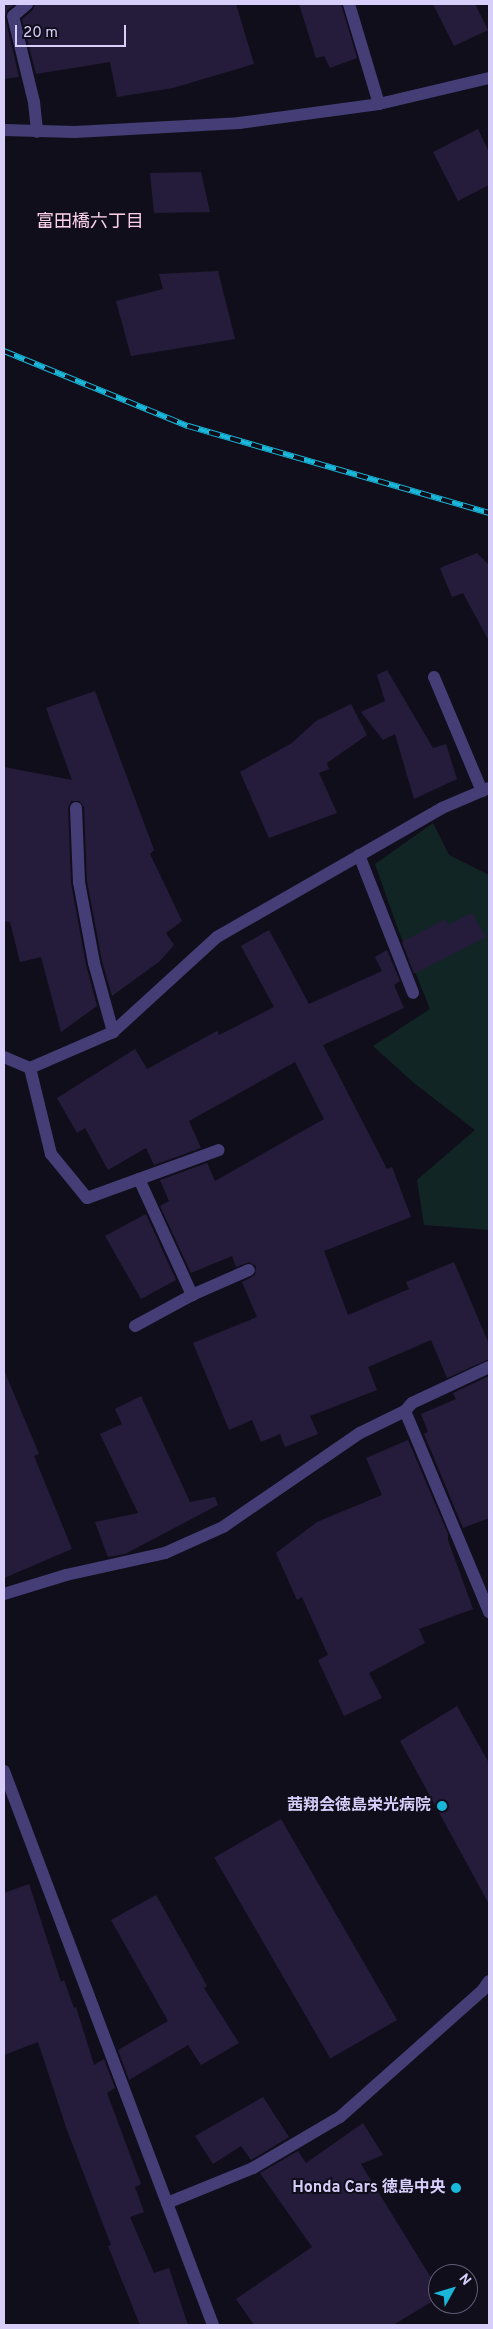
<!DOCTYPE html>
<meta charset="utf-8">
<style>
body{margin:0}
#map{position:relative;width:493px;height:2329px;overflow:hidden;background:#110e1c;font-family:Overpass,"Noto Sans JP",sans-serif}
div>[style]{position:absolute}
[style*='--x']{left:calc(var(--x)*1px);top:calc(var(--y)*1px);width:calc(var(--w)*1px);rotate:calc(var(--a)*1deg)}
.green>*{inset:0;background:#122525}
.building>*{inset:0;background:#251c3b;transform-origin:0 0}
.minor>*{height:12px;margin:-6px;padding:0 6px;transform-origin:6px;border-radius:6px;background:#453e76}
.tertiary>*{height:12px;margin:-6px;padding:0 6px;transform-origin:6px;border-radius:6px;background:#453e76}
.rail>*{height:5.5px;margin-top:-2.75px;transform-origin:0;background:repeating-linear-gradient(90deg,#110e1c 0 11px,#19b8db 0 22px);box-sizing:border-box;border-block:1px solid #19b8db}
.dots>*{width:14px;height:14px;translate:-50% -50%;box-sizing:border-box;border:2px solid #110e1c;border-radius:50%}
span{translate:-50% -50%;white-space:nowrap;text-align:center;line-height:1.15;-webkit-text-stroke:4px #110e1c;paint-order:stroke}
.poi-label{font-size:16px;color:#d7cefa;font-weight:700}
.right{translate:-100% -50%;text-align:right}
.neighbourhood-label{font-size:18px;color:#fad0e7}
.frame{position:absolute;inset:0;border:5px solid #d7cefa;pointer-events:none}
.north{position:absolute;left:428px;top:2264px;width:50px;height:50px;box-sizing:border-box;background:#110e1c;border:1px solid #605b75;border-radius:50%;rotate:51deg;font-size:14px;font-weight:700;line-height:20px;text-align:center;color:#d7cefa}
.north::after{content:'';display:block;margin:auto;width:18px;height:22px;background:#19b8db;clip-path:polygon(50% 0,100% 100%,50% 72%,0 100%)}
.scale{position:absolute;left:15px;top:25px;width:111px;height:22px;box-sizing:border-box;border:2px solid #d7cefa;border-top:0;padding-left:6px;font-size:15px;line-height:18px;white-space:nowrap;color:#d7cefa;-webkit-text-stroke:4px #110e1c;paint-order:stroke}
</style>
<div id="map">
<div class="green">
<i style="clip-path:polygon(433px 823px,449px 855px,489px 875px,489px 1230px,424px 1225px,417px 1180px,475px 1130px,414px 1083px,373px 1046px,430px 1009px,398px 929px,375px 864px)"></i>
</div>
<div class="building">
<i style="clip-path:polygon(4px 4px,15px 4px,7px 10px,5px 17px,19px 77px,4px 79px)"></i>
<i style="clip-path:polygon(35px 4px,236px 4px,254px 64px,173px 88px,117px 97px,110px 62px,36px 74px,22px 19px,33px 10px)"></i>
<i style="clip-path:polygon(299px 4px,341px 4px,357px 58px,330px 68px,324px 56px,316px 58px)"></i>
<i style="clip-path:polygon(433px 4px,475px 4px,488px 30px,454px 46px)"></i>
<i style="clip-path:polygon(478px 129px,489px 152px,489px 185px,458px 201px,433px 152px)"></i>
<i style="clip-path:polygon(201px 172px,210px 212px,154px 213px,150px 173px)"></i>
<i style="clip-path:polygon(218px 271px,235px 339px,131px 356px,116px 301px,163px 289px,159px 274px)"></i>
<i style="clip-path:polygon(477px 553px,489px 565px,489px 641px,463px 593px,452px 597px,440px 568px)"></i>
<i style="clip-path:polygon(387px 670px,433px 748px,446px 744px,457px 779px,414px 799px,395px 734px,383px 740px,361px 712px,385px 701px,377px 675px)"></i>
<i style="clip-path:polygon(95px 691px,154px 850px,150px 854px,182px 921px,166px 933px,174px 945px,160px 961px,112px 996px,102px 961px,87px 881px,84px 807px,79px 801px,71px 801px,68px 808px,71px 883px,86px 965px,97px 1006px,61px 1032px,41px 957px,20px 962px,10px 922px,4px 921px,4px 767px,72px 780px,46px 708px)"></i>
<i style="clip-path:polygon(351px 704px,367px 735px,327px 763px,329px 769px,319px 773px,337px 813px,269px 838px,240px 772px,292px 743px,316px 721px)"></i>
<i style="clip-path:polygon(472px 913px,486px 937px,414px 974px,402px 942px,445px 919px,448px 925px)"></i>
<i style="clip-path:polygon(269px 930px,309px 1004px,382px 971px,375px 957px,387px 950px,400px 981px,394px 985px,404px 1008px,323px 1045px,387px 1169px,392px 1167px,411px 1217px,324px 1251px,348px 1315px,409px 1289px,406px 1282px,454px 1262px,489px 1344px,489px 1359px,447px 1378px,431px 1340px,368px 1367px,377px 1390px,310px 1416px,318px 1434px,285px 1447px,280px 1434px,261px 1442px,252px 1420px,229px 1430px,193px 1343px,257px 1317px,242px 1282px,255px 1275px,256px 1266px,249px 1262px,236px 1267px,232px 1256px,191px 1273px,160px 1206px,169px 1201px,160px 1180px,207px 1163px,215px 1181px,324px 1119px,295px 1062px,189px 1121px,201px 1148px,154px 1165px,146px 1148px,108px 1170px,85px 1128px,77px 1133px,57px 1098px,135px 1049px,147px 1069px,217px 1031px,219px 1035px,274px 1007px,241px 946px)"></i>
<i style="clip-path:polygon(146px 1214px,176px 1280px,141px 1299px,105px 1236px)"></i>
<i style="clip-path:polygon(4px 1370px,39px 1454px,34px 1456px,72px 1549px,4px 1578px)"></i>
<i style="clip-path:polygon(489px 1376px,489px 1518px,463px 1528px,424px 1434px,428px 1432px,421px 1414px,456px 1399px,453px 1393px)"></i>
<i style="clip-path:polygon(141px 1396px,190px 1502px,215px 1497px,218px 1505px,125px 1554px,108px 1557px,95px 1522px,138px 1513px,100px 1434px,122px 1424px,115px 1409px)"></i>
<i style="clip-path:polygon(408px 1440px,448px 1534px,448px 1540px,473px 1609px,419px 1629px,425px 1643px,369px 1673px,382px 1698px,344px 1716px,318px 1660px,328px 1655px,302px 1597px,297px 1600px,276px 1553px,317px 1522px,382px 1495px,366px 1458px)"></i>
<i style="clip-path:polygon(457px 1706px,489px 1763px,489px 1904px,400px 1741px)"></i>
<i style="left:281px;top:1819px;width:232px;height:77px;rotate:60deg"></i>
<i style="clip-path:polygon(29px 1884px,61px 1982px,64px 1980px,74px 2008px,76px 2007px,94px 2065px,104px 2059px,115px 2088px,107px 2093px,141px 2184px,135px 2187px,144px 2212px,130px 2217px,154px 2273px,169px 2268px,188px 2325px,140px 2325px,108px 2246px,111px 2245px,67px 2130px,38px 2042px,4px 2055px,4px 1893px)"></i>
<i style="clip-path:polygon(156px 1895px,207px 1986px,204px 1988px,239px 2043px,201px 2065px,188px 2045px,129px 2080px,118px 2050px,168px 2021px,111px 1920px)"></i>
<i style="clip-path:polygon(263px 2097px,289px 2137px,251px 2160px,241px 2146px,213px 2164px,195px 2136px)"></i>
<i style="clip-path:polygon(363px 2123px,383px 2155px,361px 2164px,438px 2289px,438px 2298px,393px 2325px,254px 2325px,236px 2299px,312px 2247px,260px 2173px,298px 2151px,306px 2163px)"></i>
</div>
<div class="minor">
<i style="--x:27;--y:4;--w:18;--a:139"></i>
<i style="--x:13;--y:16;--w:89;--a:76.3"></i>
<i style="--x:34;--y:102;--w:30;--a:84"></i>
<i style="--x:349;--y:4;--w:104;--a:73.3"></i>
<i style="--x:434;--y:677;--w:124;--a:67.2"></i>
<i style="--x:76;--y:808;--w:74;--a:87.7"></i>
<i style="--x:79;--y:882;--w:82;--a:79.5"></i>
<i style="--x:94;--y:963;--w:72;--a:74.6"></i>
<i style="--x:359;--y:855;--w:148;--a:68.6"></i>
<i style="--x:4;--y:1057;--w:28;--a:23"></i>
<i style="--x:30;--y:1068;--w:90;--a:-23.4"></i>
<i style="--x:113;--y:1032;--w:141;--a:-42.4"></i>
<i style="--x:217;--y:937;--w:259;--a:-29.8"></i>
<i style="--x:442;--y:808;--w:51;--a:-23.1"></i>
<i style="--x:30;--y:1068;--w:89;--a:76.3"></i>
<i style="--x:51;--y:1154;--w:57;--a:50.7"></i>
<i style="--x:87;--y:1198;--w:140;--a:-20"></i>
<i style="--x:139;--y:1179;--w:128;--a:65.4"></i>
<i style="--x:135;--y:1326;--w:65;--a:-28.5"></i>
<i style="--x:192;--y:1295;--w:62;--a:-23.7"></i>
<i style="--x:489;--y:1367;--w:85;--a:154.9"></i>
<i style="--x:412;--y:1403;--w:11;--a:131"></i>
<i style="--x:405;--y:1411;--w:218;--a:67.3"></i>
<i style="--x:4;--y:1594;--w:65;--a:-17"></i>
<i style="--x:66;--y:1575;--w:101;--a:-12.5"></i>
<i style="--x:165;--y:1553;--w:64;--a:-24.1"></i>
<i style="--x:223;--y:1527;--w:166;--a:-34.5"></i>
<i style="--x:360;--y:1433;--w:50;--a:-26.1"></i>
<i style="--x:4;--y:1771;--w:592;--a:69.33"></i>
<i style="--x:167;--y:2203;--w:93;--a:-22.1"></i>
<i style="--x:253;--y:2168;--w:101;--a:-30.4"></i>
<i style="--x:340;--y:2117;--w:190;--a:-41.6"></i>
<i style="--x:482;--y:1991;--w:12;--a:-55"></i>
</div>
<div class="tertiary">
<i style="--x:4;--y:130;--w:71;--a:1.6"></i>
<i style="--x:75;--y:132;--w:164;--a:-3.1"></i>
<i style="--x:239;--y:123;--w:141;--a:-7.7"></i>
<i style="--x:379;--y:104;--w:113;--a:-13.3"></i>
</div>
<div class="rail">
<i style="--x:4;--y:351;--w:199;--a:22.2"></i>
<i style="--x:188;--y:426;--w:313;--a:16.1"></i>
</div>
<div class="dots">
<i style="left:442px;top:1806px;background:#19b8db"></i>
<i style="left:456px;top:2188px;background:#19b8db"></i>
</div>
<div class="poi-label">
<span class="right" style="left:431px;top:1806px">茜翔会徳島栄光病院</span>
<span class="right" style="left:446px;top:2188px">Honda Cars 徳島中央</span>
</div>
<div class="neighbourhood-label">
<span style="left:90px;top:223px">富田橋六丁目</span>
</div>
<div class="frame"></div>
<div class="north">N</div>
<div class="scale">20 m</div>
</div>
